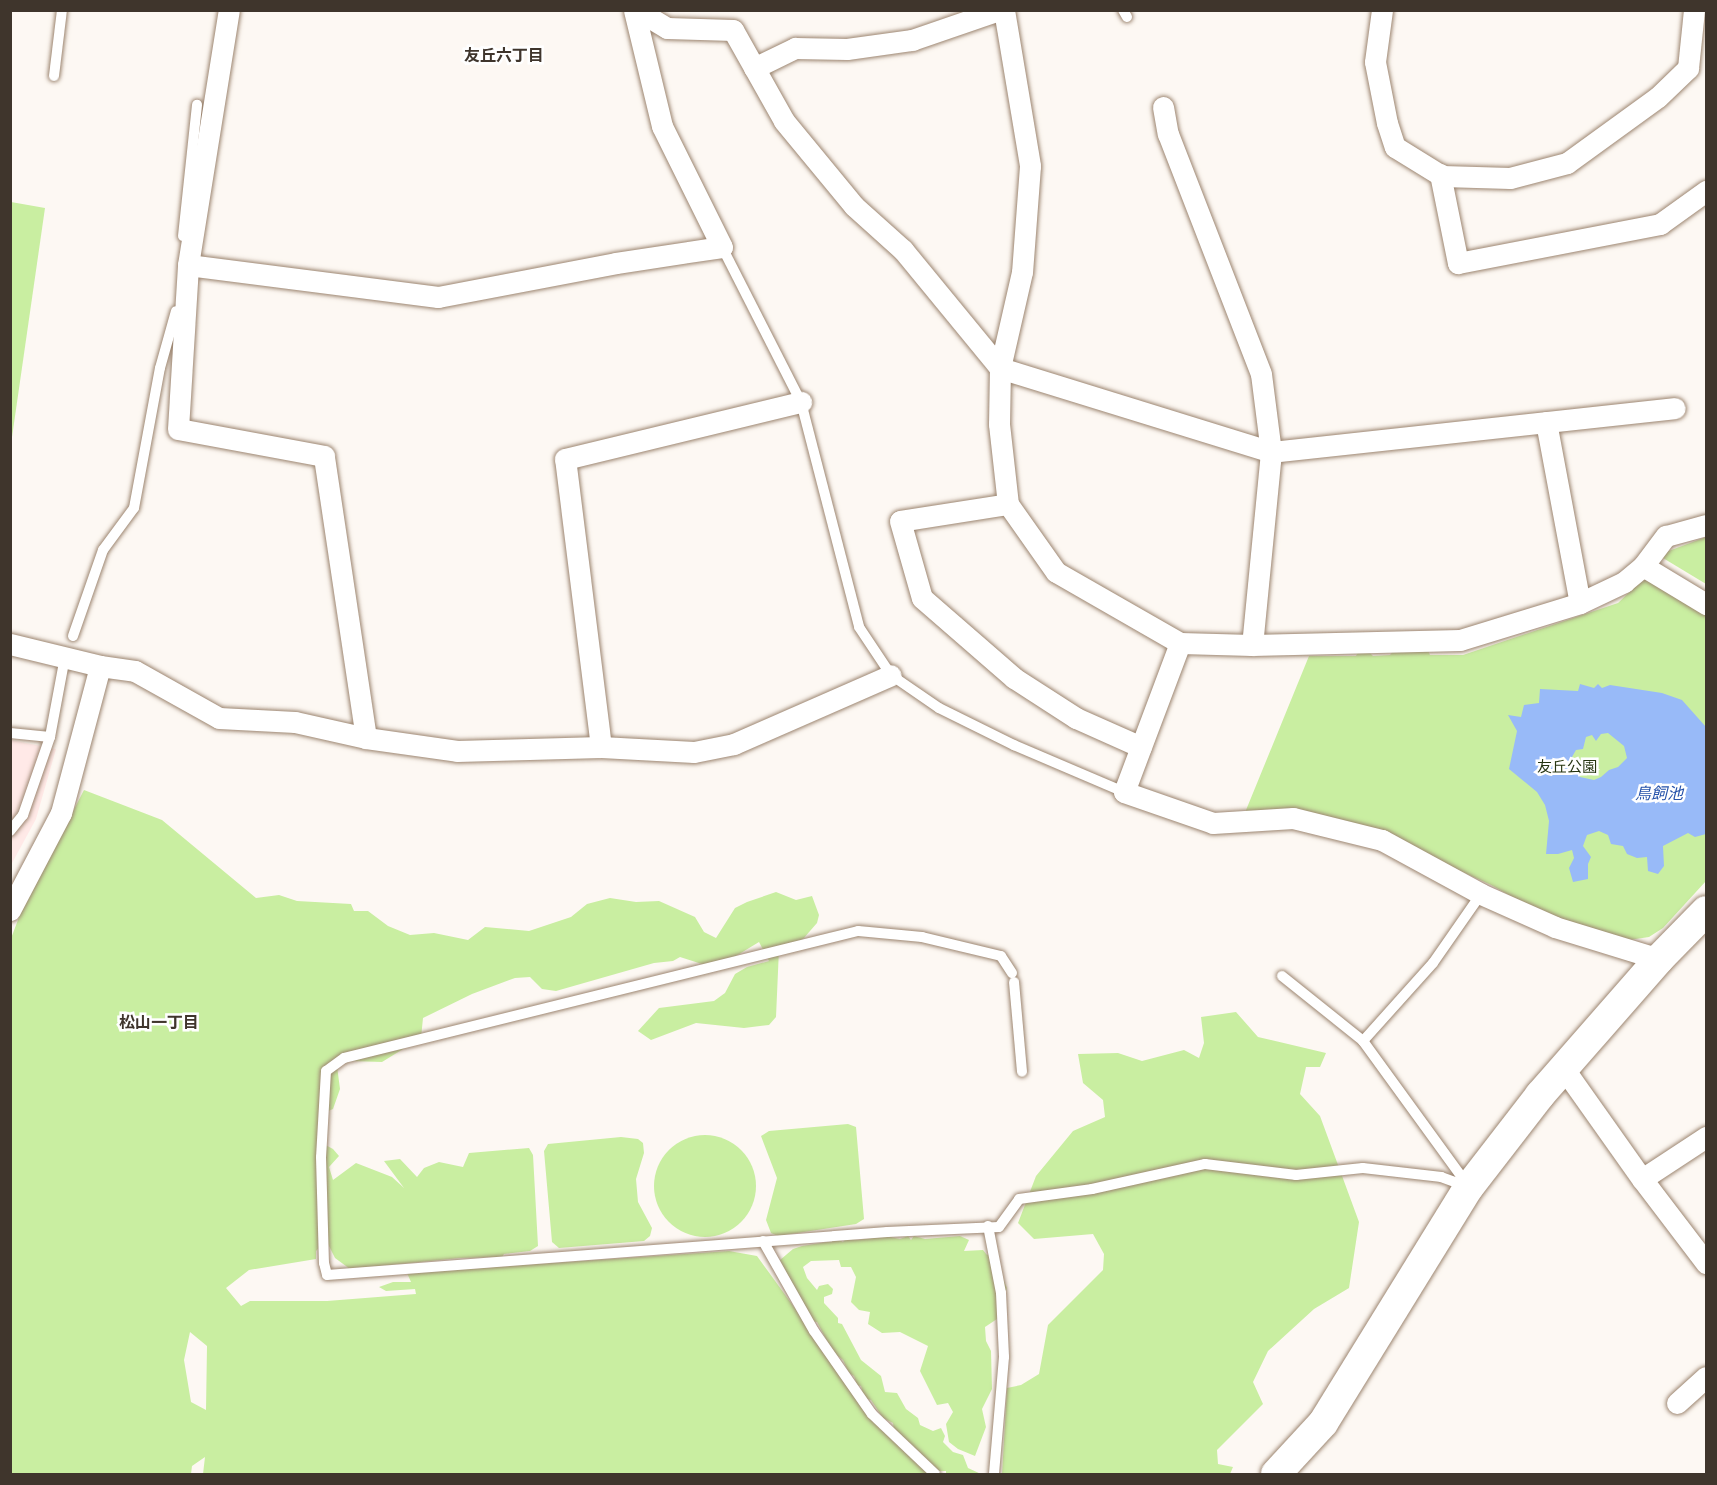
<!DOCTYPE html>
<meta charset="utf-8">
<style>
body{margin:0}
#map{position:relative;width:1717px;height:1485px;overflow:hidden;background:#fdf8f3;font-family:"Fira Sans Condensed","Noto Sans JP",sans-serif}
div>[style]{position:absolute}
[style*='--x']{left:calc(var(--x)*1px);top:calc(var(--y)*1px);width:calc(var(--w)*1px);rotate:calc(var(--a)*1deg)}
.industrial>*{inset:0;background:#ffe9e7}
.green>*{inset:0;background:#c9eea1}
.round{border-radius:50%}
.water>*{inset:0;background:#98baf8}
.roads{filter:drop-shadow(0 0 2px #9c8570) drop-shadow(0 0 2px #9c8570)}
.lane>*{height:10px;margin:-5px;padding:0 5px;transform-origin:5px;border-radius:5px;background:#fff}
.street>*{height:21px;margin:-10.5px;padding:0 10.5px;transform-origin:10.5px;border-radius:10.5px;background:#fff}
.secondary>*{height:30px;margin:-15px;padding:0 15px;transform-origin:15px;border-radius:15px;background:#fff}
span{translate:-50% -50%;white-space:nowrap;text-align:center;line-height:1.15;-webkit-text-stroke:5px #fff;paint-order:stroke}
.park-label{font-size:15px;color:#263512}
.neighbourhood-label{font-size:16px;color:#3f352c;font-weight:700}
.water-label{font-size:16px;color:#2652aa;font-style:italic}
.frame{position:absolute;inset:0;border:12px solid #3f352c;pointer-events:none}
</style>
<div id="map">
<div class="industrial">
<i style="clip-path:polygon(11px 740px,56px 749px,36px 819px,11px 865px)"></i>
</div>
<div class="green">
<i style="clip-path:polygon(11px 202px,45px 208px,11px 444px,10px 202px)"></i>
<i style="clip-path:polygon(1706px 537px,1706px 584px,1658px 555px)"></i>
<i style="clip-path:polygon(1645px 577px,1699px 609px,1706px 617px,1706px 881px,1663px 928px,1649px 937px,1629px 940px,1545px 915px,1491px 885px,1384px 836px,1244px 815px,1309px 656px,1356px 656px,1359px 650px,1366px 649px,1373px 656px,1390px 655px,1397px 646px,1426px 646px,1430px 655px,1463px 655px,1618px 603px)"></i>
<i style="clip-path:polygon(evenodd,84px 790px,162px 820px,256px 898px,279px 895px,297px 901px,351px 904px,354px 911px,368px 911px,388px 926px,410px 935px,434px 933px,468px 940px,485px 927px,529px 931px,571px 917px,587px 904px,610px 898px,636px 902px,659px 901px,695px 917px,704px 932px,716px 938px,735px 908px,747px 902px,776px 892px,796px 900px,812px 896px,819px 915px,817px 923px,796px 947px,779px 949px,776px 1017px,769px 1025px,744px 1028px,696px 1023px,651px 1040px,638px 1031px,659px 1008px,714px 1001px,725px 993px,735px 974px,747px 967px,769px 961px,759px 942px,731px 959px,705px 965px,680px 957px,673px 961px,654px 963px,556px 991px,542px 989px,530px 977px,515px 978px,472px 994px,423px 1018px,421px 1038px,382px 1062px,351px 1061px,337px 1066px,340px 1089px,333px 1109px,321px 1114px,318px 1141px,333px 1149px,339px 1156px,329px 1167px,333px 1180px,356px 1163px,392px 1177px,404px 1188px,384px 1161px,400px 1159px,417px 1177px,424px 1168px,439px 1162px,463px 1167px,469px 1153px,529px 1148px,533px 1155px,538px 1246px,530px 1251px,504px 1254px,502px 1257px,460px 1258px,350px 1269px,335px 1258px,326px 1240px,316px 1251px,316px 1259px,249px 1270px,226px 1288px,241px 1306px,250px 1301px,327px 1301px,416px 1294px,415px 1289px,386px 1291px,379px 1287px,393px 1282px,411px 1282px,407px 1273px,729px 1251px,757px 1256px,873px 1416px,932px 1474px,203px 1474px,205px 1457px,192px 1466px,191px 1474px,11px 1474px,10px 941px,21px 912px,84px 790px,190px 1332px,207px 1346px,206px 1410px,191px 1402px,184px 1360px,190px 1332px)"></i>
<i style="clip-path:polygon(1236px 1012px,1258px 1037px,1326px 1053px,1320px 1067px,1306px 1067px,1300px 1094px,1320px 1116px,1359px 1222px,1349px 1288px,1314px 1309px,1268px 1351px,1253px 1382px,1263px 1404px,1217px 1450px,1218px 1464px,1233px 1467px,1230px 1474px,1002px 1474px,1007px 1388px,1021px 1385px,1039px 1374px,1048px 1325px,1103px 1270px,1104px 1254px,1093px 1234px,1034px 1239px,1018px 1223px,1036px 1176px,1073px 1131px,1105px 1117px,1103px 1100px,1083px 1083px,1078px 1054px,1118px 1053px,1142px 1061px,1184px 1050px,1199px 1058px,1204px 1043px,1201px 1017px)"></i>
<i style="clip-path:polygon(848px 1124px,856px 1127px,864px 1219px,856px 1224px,778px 1236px,771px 1233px,766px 1220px,777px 1178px,761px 1136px,769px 1131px)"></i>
<i class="round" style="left:654px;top:1135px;width:102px;height:102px"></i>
<i style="clip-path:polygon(621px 1137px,638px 1139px,643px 1143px,644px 1153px,636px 1179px,638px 1202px,652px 1228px,650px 1236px,644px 1241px,559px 1248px,552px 1242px,544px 1151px,548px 1144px)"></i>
<i style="clip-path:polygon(885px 1236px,900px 1239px,908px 1236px,911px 1240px,914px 1236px,925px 1239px,960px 1236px,969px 1240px,964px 1251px,983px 1250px,987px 1255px,992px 1253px,1007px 1288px,997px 1319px,985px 1327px,986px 1341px,991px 1351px,992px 1389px,982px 1409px,986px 1427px,975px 1456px,958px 1449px,949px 1442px,946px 1424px,953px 1412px,948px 1403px,937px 1405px,920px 1371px,928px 1346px,900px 1332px,882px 1333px,868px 1324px,870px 1312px,859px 1310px,851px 1302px,856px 1277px,851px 1267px,841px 1267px,839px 1260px,811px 1261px,803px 1267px,807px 1278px,817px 1290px,819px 1286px,828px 1284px,833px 1289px,832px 1294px,824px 1297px,824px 1303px,838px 1318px,838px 1323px,842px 1324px,861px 1360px,881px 1376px,885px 1392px,897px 1393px,906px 1409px,918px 1418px,920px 1425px,933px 1431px,941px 1428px,945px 1436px,943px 1442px,953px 1452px,963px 1455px,968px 1468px,981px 1474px,946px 1474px,946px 1471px,939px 1471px,910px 1443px,905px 1441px,894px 1430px,893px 1423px,883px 1418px,871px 1400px,864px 1398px,861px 1386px,857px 1385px,854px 1376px,849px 1373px,843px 1360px,833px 1352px,817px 1322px,811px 1321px,780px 1260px,793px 1249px,802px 1246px,839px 1240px,843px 1242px,846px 1238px,858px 1240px)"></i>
</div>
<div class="water">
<i style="clip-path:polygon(evenodd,1580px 684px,1594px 688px,1598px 684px,1602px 688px,1610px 685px,1662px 693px,1682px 700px,1706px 727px,1706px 834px,1695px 837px,1688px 833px,1663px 846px,1664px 866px,1658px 874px,1648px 871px,1647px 857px,1637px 858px,1627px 854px,1623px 846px,1611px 844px,1608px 835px,1599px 831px,1587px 835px,1583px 846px,1591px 857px,1588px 864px,1588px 879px,1573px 882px,1569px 868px,1574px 858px,1572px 850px,1558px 854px,1546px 854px,1549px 821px,1545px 805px,1537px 792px,1509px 769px,1517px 731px,1508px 715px,1521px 717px,1524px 705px,1539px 703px,1540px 689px,1578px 691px,1580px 684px,1608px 733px,1624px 746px,1627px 758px,1618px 767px,1609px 770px,1601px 777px,1594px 780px,1580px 777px,1572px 757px,1576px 750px,1583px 749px,1586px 737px,1592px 735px,1596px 741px,1601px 734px,1608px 733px)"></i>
</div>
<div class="roads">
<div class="lane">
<i style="--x:1123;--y:10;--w:8;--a:60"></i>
<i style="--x:54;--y:76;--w:66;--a:-83.1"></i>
<i style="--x:183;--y:236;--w:132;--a:-83.9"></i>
<i style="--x:722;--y:247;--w:174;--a:63"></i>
<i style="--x:801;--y:402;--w:232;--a:75.5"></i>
<i style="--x:859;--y:627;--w:58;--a:56.3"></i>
<i style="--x:891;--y:675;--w:58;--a:34.5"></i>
<i style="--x:939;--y:708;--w:84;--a:26.3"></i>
<i style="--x:1014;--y:745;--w:120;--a:23.1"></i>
<i style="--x:73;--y:636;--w:91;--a:-70.8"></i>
<i style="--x:103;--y:550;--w:52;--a:-53.6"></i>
<i style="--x:134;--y:508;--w:142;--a:-79.5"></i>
<i style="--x:160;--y:368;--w:59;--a:-74.3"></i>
<i style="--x:10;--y:733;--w:40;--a:5.7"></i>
<i style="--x:50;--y:737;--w:81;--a:-79.4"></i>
<i style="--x:10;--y:831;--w:21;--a:-51"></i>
<i style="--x:23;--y:815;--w:83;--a:-70.9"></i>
<i style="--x:1012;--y:973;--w:20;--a:-123"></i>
<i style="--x:1001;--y:956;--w:81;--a:-166.5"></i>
<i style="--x:922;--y:937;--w:64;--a:-174.6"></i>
<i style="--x:858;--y:931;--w:529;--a:166.12"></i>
<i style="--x:344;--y:1058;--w:22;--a:144"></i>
<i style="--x:326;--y:1071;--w:86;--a:93.3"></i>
<i style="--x:321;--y:1157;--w:106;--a:88.4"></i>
<i style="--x:324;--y:1263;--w:12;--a:76"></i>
<i style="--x:327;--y:1275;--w:562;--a:-4.39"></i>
<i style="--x:887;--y:1232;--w:112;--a:-2.6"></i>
<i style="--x:999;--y:1227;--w:34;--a:-54"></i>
<i style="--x:1019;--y:1199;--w:74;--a:-7.8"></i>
<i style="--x:1092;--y:1189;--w:116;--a:-12.5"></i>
<i style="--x:1205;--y:1164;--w:92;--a:6.9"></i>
<i style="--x:1296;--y:1175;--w:67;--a:-6"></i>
<i style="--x:1363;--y:1168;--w:79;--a:6.6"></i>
<i style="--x:1441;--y:1177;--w:27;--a:20"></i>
<i style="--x:1282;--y:976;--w:104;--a:38.7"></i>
<i style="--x:1363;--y:1041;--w:177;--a:54"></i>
<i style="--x:1014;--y:982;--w:90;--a:84.9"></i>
<i style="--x:1363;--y:1041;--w:105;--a:-48.1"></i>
<i style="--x:1433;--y:963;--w:84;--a:-55.2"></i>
<i style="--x:988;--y:1226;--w:68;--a:79"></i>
<i style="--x:1001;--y:1293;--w:64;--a:87.3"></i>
<i style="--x:1004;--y:1357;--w:117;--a:94.9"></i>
<i style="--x:763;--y:1241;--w:103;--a:60.5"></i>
<i style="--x:814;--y:1331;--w:101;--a:55.1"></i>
<i style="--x:872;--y:1414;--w:87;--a:43.6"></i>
</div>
<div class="street">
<i style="--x:637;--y:10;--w:35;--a:31"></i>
<i style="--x:667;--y:28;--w:66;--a:1.7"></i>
<i style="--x:733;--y:30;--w:104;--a:60.7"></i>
<i style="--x:784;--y:121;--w:110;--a:50.5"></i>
<i style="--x:854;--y:206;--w:66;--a:41.9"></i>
<i style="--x:903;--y:250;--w:153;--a:50.6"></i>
<i style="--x:1000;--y:368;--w:284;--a:17.2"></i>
<i style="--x:1271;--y:452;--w:406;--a:-6.2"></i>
<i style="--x:1004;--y:10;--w:158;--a:80.5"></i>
<i style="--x:1030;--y:166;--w:106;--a:94.3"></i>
<i style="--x:1022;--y:272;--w:98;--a:102.9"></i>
<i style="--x:1000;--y:368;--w:56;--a:91"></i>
<i style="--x:999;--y:424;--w:81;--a:83.6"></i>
<i style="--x:1008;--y:504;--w:83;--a:54.8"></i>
<i style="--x:1056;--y:572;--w:143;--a:29.8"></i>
<i style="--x:1180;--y:643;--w:72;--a:1.6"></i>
<i style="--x:1252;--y:645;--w:208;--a:-1.4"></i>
<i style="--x:1460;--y:640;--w:126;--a:-17.1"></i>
<i style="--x:1382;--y:10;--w:52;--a:97.7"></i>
<i style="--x:1375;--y:62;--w:62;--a:78.9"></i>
<i style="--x:1387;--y:123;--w:25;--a:72"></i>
<i style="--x:1395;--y:147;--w:55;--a:31.7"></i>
<i style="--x:1442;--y:176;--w:68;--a:1.7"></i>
<i style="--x:1510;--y:178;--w:59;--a:-14.7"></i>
<i style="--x:1567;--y:163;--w:112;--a:-36"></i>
<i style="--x:1658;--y:97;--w:42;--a:-44"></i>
<i style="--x:1688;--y:68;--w:58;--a:-84.1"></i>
<i style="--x:754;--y:68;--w:46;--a:-26"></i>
<i style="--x:795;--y:48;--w:52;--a:1.1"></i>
<i style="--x:847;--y:49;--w:66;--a:-7.9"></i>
<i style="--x:912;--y:40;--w:92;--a:-19"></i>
<i style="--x:1163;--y:107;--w:27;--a:80"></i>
<i style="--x:1168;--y:134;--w:257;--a:68.8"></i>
<i style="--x:1261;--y:374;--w:79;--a:82.7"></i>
<i style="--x:1271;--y:452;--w:194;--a:95.6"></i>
<i style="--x:1440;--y:174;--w:91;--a:78.6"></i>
<i style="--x:1458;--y:263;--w:206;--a:-10.9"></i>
<i style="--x:1660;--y:224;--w:57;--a:-35.7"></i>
<i style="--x:188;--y:265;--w:258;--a:-80.9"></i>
<i style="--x:1546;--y:422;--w:184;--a:79.4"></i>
<i style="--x:1580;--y:603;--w:49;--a:-25.5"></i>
<i style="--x:1624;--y:582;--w:25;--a:-40"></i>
<i style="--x:1643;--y:566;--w:38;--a:-53"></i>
<i style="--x:1666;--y:536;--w:41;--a:-15.4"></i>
<i style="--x:1008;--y:504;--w:109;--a:171.1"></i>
<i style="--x:900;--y:521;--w:80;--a:74.1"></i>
<i style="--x:922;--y:598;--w:122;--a:41"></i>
<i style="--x:1014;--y:678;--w:74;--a:32.8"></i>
<i style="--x:1076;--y:718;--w:71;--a:24"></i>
<i style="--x:1643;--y:566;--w:74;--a:31.1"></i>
<i style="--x:1180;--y:643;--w:159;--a:110.6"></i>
<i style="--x:1124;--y:792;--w:94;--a:19.2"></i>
<i style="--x:1213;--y:823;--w:80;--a:-3.6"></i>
<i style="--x:1293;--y:818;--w:92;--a:13.9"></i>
<i style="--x:1382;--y:840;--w:113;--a:28.6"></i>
<i style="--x:1481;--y:894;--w:81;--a:24"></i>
<i style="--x:1555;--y:927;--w:109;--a:17.1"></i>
<i style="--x:10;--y:644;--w:93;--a:13.7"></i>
<i style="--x:366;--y:738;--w:285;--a:-98.5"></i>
<i style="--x:324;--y:456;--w:148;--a:-169.5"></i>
<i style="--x:178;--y:429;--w:164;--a:-86.5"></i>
<i style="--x:188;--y:265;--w:252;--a:7.3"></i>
<i style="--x:438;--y:297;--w:181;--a:-10.8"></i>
<i style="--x:616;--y:263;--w:107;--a:-8.6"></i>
<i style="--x:722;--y:247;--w:135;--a:-116.4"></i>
<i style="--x:662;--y:126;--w:119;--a:-103.6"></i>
<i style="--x:601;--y:747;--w:290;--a:-97.1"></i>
<i style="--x:565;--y:459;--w:243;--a:-13.6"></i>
<i style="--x:10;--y:910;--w:110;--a:-62.3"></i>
<i style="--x:61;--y:813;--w:152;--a:-75.1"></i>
<i style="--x:100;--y:666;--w:35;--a:8"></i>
<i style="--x:135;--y:671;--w:96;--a:29.2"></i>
<i style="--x:219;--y:718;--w:76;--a:3"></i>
<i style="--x:295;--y:722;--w:73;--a:12.7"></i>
<i style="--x:366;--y:738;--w:92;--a:8.1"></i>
<i style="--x:457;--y:751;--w:144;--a:-1.6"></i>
<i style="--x:601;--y:747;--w:93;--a:3.1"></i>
<i style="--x:694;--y:752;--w:41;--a:-11.3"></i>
<i style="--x:734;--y:744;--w:171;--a:-23.7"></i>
<i style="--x:1564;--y:1069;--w:135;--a:54.7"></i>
<i style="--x:1642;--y:1179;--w:106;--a:52.7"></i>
<i style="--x:1642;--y:1179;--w:77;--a:-33.3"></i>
<i style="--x:1677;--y:1403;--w:39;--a:-42"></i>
</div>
<div class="secondary">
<i style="--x:1276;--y:1474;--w:69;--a:-47.3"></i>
<i style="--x:1323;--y:1423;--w:278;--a:-58.3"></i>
<i style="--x:1469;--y:1187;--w:116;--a:-52.3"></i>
<i style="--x:1540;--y:1095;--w:181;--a:-48.8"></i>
<i style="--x:1659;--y:959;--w:67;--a:-45.6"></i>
</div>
</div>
<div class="park-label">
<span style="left:1567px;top:768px">友丘公園</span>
</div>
<div class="neighbourhood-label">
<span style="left:504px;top:56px">友丘六丁目</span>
<span style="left:159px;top:1023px">松山一丁目</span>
</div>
<div class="water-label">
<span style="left:1659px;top:794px">鳥飼池</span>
</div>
<div class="frame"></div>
</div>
